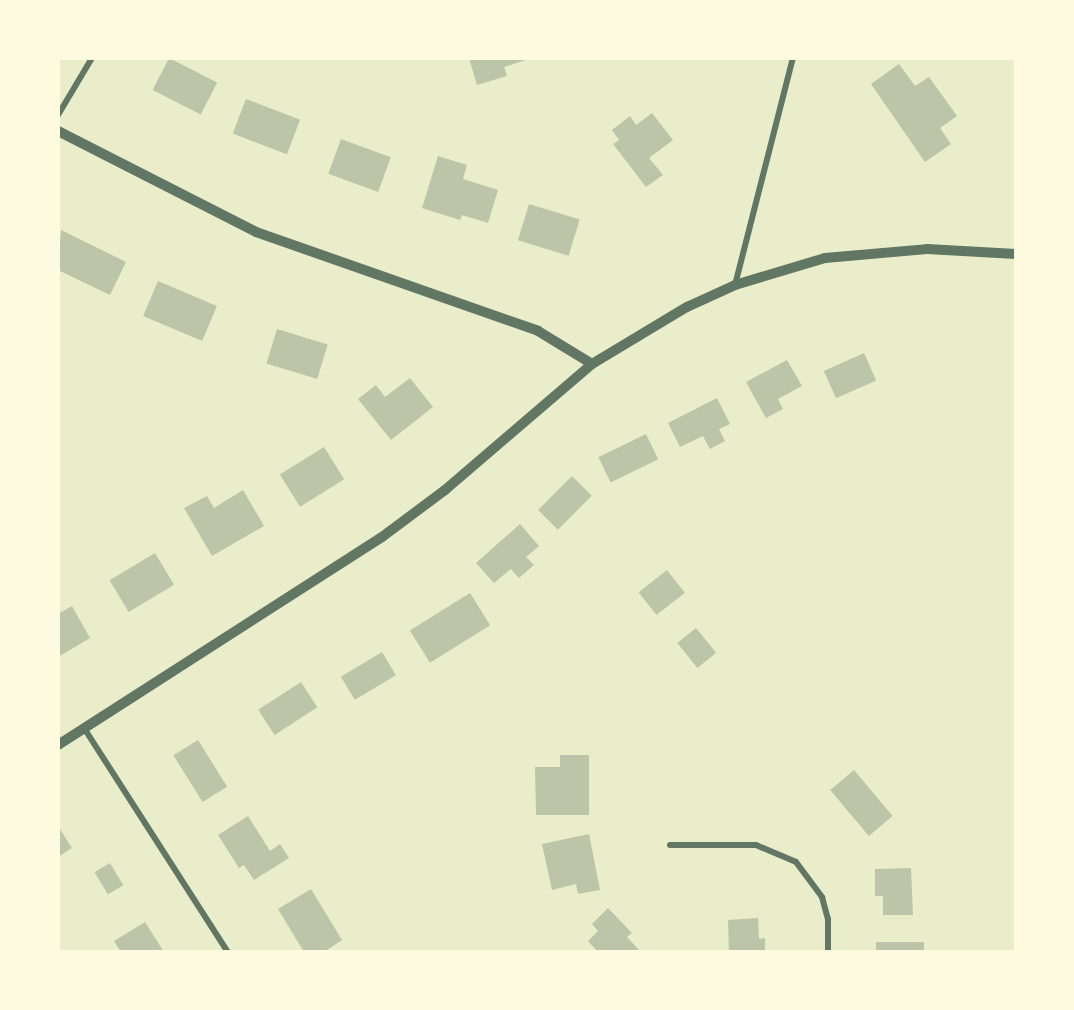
<!DOCTYPE html>
<style>
body{margin:0}
#map{position:relative;width:1074px;height:1010px;overflow:hidden;background:#e9edc9;font-family:Figtree,sans-serif}
div>[style]{position:absolute}
[style*='--x']{left:calc(var(--x)*1px);top:calc(var(--y)*1px);width:calc(var(--w)*1px);rotate:calc(var(--a)*1deg)}
.building>*{inset:0;background:#bcc5a7;transform-origin:0 0}
.minor>*{height:6px;margin:-3px;padding:0 3px;transform-origin:3px;border-radius:3px;background:#617663}
.tertiary>*{height:10px;margin:-5px;padding:0 5px;transform-origin:5px;border-radius:5px;background:#617663}
span{translate:-50% -50%;white-space:nowrap;text-align:center;line-height:1.15;-webkit-text-stroke:5px #fefae0;paint-order:stroke}
.frame{position:absolute;inset:0;border:60px solid #fefae0;pointer-events:none}
</style>
<div id="map">
<div class="building">
<i style="left:169px;top:58px;width:54px;height:36px;rotate:27deg"></i>
<i style="clip-path:polygon(469px 58px,529px 58px,529px 59px,504px 67px,507px 76px,477px 85px)"></i>
<i style="clip-path:polygon(899px 64px,915px 86px,929px 77px,957px 116px,940px 128px,951px 144px,925px 162px,871px 84px)"></i>
<i style="left:246px;top:99px;width:58px;height:37px;rotate:21deg"></i>
<i style="clip-path:polygon(652px 113px,673px 140px,649px 158px,663px 175px,646px 187px,613px 144px,619px 140px,612px 130px,630px 116px,636px 125px)"></i>
<i style="left:341px;top:139px;width:53px;height:37px;rotate:20deg"></i>
<i style="clip-path:polygon(438px 156px,467px 165px,463px 179px,498px 190px,488px 223px,462px 215px,460px 220px,422px 208px)"></i>
<i style="left:529px;top:204px;width:53px;height:38px;rotate:17deg"></i>
<i style="clip-path:polygon(61px 230px,126px 262px,110px 295px,58px 270px)"></i>
<i style="left:158px;top:281px;width:64px;height:38px;rotate:23deg"></i>
<i style="left:277px;top:329px;width:53px;height:36px;rotate:17deg"></i>
<i style="left:864px;top:353px;width:30px;height:44px;rotate:66deg"></i>
<i style="clip-path:polygon(787px 360px,802px 386px,778px 399px,783px 409px,766px 418px,746px 382px)"></i>
<i style="clip-path:polygon(410px 378px,433px 407px,391px 440px,358px 399px,376px 385px,385px 397px)"></i>
<i style="clip-path:polygon(717px 398px,730px 424px,719px 429px,725px 441px,710px 449px,703px 436px,680px 447px,668px 423px)"></i>
<i style="left:646px;top:434px;width:28px;height:53px;rotate:64deg"></i>
<i style="left:324px;top:447px;width:38px;height:52px;rotate:58deg"></i>
<i style="left:572px;top:476px;width:28px;height:48px;rotate:45deg"></i>
<i style="clip-path:polygon(243px 490px,264px 526px,212px 556px,184px 508px,207px 496px,214px 508px)"></i>
<i style="clip-path:polygon(520px 524px,539px 546px,526px 557px,534px 565px,519px 578px,511px 569px,494px 583px,476px 563px)"></i>
<i style="left:155px;top:553px;width:37px;height:53px;rotate:59deg"></i>
<i style="left:667px;top:570px;width:29px;height:36px;rotate:52deg"></i>
<i style="left:470px;top:593px;width:38px;height:71px;rotate:58deg"></i>
<i style="clip-path:polygon(72px 606px,90px 638px,58px 657px,58px 614px)"></i>
<i style="left:696px;top:628px;width:32px;height:24px;rotate:51deg"></i>
<i style="left:382px;top:652px;width:27px;height:48px;rotate:59deg"></i>
<i style="left:301px;top:682px;width:30px;height:51px;rotate:57deg"></i>
<i style="left:198px;top:740px;width:55px;height:29px;rotate:58deg"></i>
<i style="clip-path:polygon(560px 755px,589px 755px,589px 815px,536px 815px,535px 767px,560px 767px)"></i>
<i style="left:854px;top:770px;width:60px;height:31px;rotate:50deg"></i>
<i style="clip-path:polygon(248px 816px,270px 851px,280px 844px,289px 858px,254px 880px,244px 865px,239px 868px,218px 835px)"></i>
<i style="clip-path:polygon(58px 826px,72px 848px,58px 857px)"></i>
<i style="clip-path:polygon(589px 834px,600px 890px,578px 894px,576px 884px,552px 890px,542px 844px)"></i>
<i style="left:110px;top:863px;width:26px;height:18px;rotate:59deg"></i>
<i style="clip-path:polygon(911px 868px,913px 915px,883px 915px,883px 896px,875px 896px,875px 869px)"></i>
<i style="clip-path:polygon(311px 889px,342px 940px,324px 952px,304px 952px,278px 909px)"></i>
<i style="clip-path:polygon(608px 908px,632px 933px,627px 937px,641px 952px,598px 952px,588px 941px,598px 931px,592px 924px)"></i>
<i style="clip-path:polygon(758px 918px,759px 939px,765px 938px,765px 952px,729px 952px,728px 920px)"></i>
<i style="clip-path:polygon(145px 922px,164px 952px,121px 952px,114px 941px)"></i>
<i style="left:876px;top:942px;width:48px;height:10px"></i>
</div>
<div class="minor">
<i style="--x:58;--y:115;--w:66;--a:-59.2"></i>
<i style="--x:735;--y:285;--w:234;--a:-75.7"></i>
<i style="--x:84;--y:728;--w:266;--a:57.3"></i>
<i style="--x:670;--y:845;--w:86;--a:0"></i>
<i style="--x:756;--y:845;--w:43;--a:23"></i>
<i style="--x:796;--y:862;--w:44;--a:53.4"></i>
<i style="--x:822;--y:897;--w:23;--a:75"></i>
<i style="--x:828;--y:919;--w:33;--a:90"></i>
</div>
<div class="tertiary">
<i style="--x:58;--y:131;--w:222;--a:27"></i>
<i style="--x:256;--y:232;--w:299;--a:19.3"></i>
<i style="--x:538;--y:331;--w:63;--a:31.4"></i>
<i style="--x:58;--y:745;--w:385;--a:-32.7"></i>
<i style="--x:382;--y:537;--w:79;--a:-36.7"></i>
<i style="--x:445;--y:490;--w:194;--a:-40.6"></i>
<i style="--x:592;--y:364;--w:111;--a:-31"></i>
<i style="--x:687;--y:307;--w:53;--a:-24.6"></i>
<i style="--x:735;--y:285;--w:94;--a:-16.7"></i>
<i style="--x:825;--y:258;--w:102;--a:-5"></i>
<i style="--x:927;--y:249;--w:89;--a:3.2"></i>
</div>
<div class="frame"></div>
</div>
